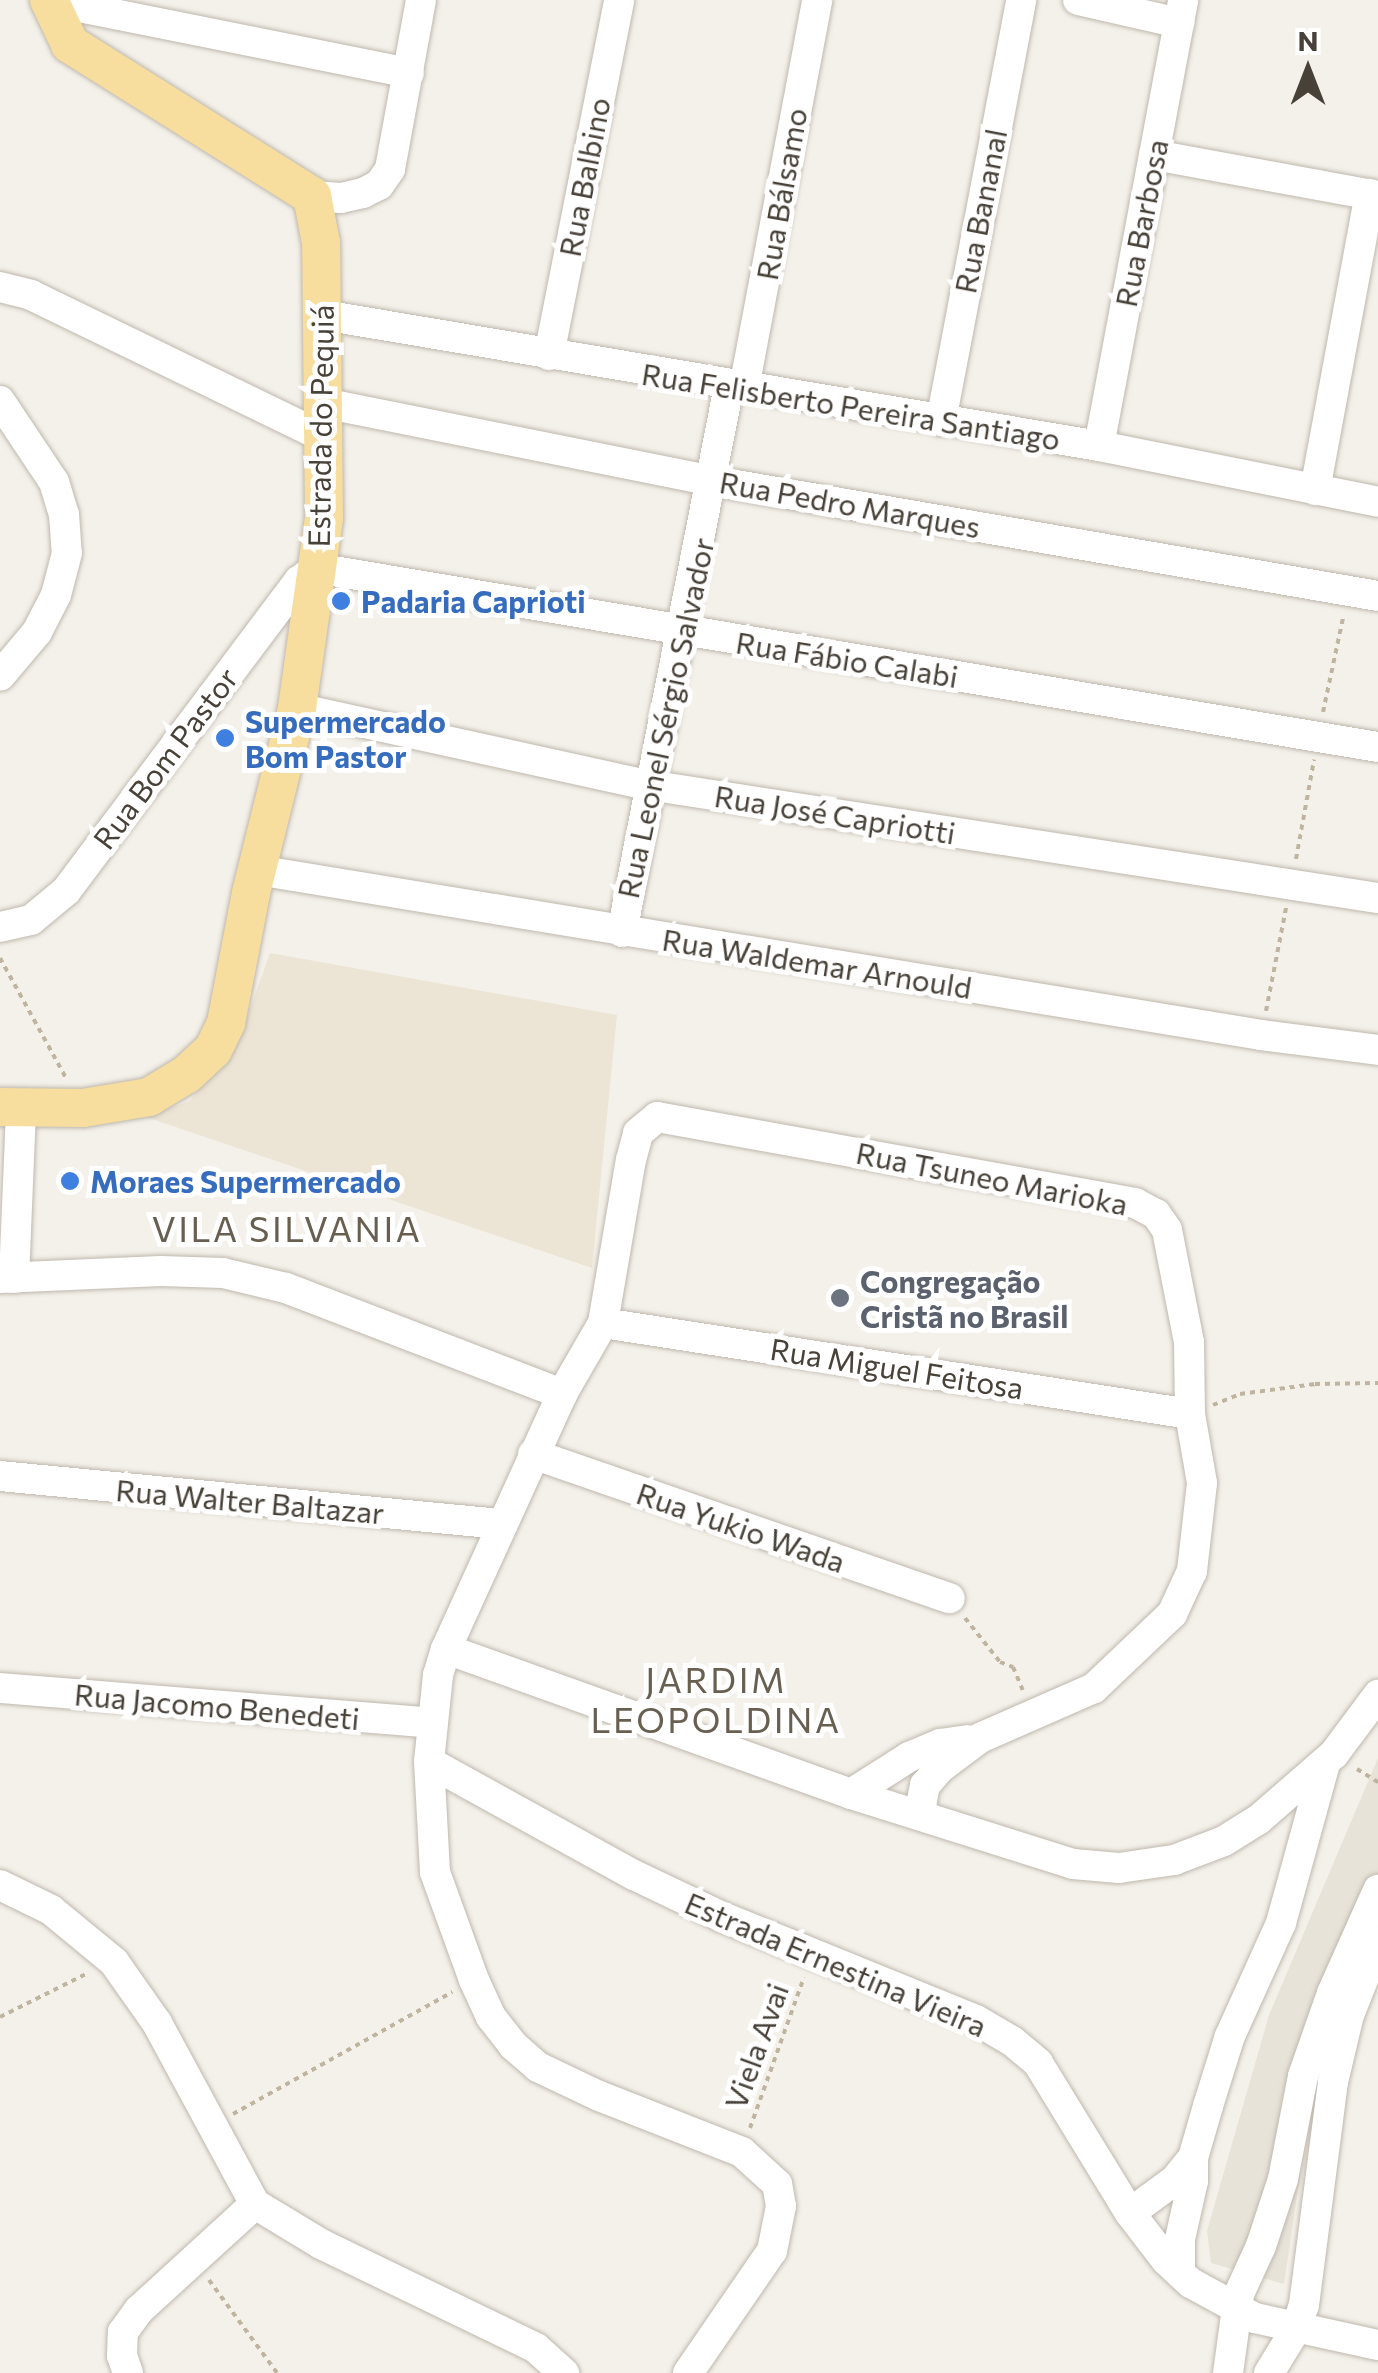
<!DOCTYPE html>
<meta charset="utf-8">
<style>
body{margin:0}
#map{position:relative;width:1378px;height:2373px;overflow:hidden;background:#f4f1ea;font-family:Commissioner,sans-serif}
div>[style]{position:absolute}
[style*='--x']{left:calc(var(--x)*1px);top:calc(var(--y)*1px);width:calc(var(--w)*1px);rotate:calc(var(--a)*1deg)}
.residential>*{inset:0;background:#e7e3d8}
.education>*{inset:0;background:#ece5d5}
.path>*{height:4px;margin-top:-2px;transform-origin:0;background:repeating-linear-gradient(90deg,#bfb49f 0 5px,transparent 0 10px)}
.roads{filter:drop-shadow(0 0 2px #bfb8ad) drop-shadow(0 0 2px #bfb8ad)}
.minor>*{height:30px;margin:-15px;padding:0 15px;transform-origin:15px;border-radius:15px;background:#fff}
.major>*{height:38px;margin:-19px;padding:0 19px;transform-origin:19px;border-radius:19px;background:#f7de9f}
.dots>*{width:28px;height:28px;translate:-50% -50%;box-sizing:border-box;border:5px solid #fff;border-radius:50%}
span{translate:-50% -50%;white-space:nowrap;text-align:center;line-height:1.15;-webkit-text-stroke:10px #fff;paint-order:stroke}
.street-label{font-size:30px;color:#474138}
.shop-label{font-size:30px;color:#366cbe;font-weight:700}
.left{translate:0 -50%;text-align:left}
.worship-label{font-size:30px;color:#5b616d;font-weight:700}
.quarter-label{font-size:35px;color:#695f50;letter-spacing:2.5px}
.north{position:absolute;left:1258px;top:20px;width:100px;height:100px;-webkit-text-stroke:8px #fff;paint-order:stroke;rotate:0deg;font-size:28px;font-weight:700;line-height:40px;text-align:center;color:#474138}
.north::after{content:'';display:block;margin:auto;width:35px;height:45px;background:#474138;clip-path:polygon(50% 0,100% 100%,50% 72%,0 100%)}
</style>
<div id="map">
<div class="residential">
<i style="clip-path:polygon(1378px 1758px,1378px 1919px,1314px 2081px,1284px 2284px,1211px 2263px,1207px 2231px,1269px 2015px)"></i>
</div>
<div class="education">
<i style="clip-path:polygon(270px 953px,617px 1015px,592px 1268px,146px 1117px,190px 1101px,242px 1031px)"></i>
</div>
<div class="path">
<i style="--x:1323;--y:712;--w:96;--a:-78"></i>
<i style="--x:1296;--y:859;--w:101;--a:-79.7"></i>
<i style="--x:0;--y:958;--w:137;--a:61.2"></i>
<i style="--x:1266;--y:1011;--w:105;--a:-79"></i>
<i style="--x:1213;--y:1405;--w:29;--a:-22"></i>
<i style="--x:1240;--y:1394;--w:76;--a:-7.6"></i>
<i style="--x:1315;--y:1384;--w:63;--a:-0.9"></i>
<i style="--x:965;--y:1618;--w:56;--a:51.5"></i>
<i style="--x:1000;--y:1662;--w:14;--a:21"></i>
<i style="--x:1013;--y:1667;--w:25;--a:67"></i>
<i style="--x:1357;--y:1769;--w:25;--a:32"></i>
<i style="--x:0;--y:2017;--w:96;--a:-26.6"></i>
<i style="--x:233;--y:2114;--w:251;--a:-29.1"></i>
<i style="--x:750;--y:2128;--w:160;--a:-70.3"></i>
<i style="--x:209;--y:2280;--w:115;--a:53.8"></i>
</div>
<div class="roads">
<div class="minor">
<i style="--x:1078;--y:0;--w:104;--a:12.8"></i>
<i style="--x:49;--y:1;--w:367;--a:11.3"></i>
<i style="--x:1154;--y:155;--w:228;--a:10.4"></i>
<i style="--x:312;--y:196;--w:29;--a:4"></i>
<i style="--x:341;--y:198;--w:23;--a:-13"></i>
<i style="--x:363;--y:193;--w:18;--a:-27"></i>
<i style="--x:379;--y:185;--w:19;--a:-55"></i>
<i style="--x:390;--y:169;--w:172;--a:-79.6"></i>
<i style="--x:0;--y:287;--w:32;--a:14"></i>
<i style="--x:31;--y:295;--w:327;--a:25.9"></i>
<i style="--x:323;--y:315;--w:787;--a:9.58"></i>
<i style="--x:1099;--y:446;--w:285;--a:11.3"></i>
<i style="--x:549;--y:355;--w:362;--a:-78.8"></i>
<i style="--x:744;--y:388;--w:395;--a:-79.3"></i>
<i style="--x:0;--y:401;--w:97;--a:56.3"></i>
<i style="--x:54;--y:482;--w:34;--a:73"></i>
<i style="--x:64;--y:514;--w:39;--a:86"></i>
<i style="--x:67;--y:553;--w:43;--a:104.7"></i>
<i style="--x:56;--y:595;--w:42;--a:117.2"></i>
<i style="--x:37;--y:632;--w:57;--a:130.1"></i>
<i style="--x:323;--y:403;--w:398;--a:11.3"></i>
<i style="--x:713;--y:481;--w:675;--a:9.81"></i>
<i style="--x:941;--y:421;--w:429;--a:-79.2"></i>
<i style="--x:1099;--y:446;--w:454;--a:-79.3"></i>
<i style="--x:1315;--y:490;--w:301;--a:-79.5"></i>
<i style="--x:297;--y:708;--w:359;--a:12.4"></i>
<i style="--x:648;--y:785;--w:739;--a:8.8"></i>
<i style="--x:257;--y:870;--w:1017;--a:9.33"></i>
<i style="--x:1261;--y:1035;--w:118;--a:7.3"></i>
<i style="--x:0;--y:927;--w:32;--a:-13"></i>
<i style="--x:31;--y:920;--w:45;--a:-39.6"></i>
<i style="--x:66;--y:891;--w:388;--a:-53.1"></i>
<i style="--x:299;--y:581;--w:21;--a:-37"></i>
<i style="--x:316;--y:568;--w:1077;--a:9.57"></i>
<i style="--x:622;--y:932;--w:556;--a:-78.91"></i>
<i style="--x:0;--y:1278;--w:161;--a:-2.5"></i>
<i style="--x:161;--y:1271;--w:62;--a:1.8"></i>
<i style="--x:223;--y:1273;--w:65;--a:13.4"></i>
<i style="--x:286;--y:1288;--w:296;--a:21"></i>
<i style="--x:14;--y:1278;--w:170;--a:-87.6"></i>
<i style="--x:603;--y:1323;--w:594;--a:8.81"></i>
<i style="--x:533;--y:1454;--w:441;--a:19.1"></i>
<i style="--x:0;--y:1476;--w:502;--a:5.48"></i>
<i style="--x:446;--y:1649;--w:430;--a:19.7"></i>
<i style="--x:851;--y:1794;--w:233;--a:17.5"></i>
<i style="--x:1073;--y:1864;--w:46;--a:5"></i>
<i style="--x:1119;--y:1868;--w:56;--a:-8.3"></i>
<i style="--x:1174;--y:1860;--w:53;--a:-20.8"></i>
<i style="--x:1224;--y:1841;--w:40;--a:-32"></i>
<i style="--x:1258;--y:1820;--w:101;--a:-41"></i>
<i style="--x:1334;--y:1754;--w:74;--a:-53.3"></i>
<i style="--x:0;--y:1688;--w:434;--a:4.6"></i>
<i style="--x:429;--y:1762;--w:234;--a:28.9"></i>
<i style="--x:634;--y:1875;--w:95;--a:25.5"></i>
<i style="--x:720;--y:1916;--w:276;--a:22.1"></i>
<i style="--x:976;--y:2020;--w:42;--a:30.3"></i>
<i style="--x:1012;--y:2041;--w:34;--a:40"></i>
<i style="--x:1038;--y:2063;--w:176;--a:58.5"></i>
<i style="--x:1130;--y:2213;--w:59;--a:52.5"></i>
<i style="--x:1166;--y:2260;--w:34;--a:43"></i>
<i style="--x:1191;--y:2283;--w:73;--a:28.7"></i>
<i style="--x:1255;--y:2318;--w:126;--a:12.4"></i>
<i style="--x:851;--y:1794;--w:69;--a:-32.5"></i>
<i style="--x:909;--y:1757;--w:34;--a:-23"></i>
<i style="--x:940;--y:1744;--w:28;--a:-8"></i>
<i style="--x:0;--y:1885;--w:57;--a:26.1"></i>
<i style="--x:51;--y:1910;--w:82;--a:39.5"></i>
<i style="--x:114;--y:1962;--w:75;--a:54.8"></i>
<i style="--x:157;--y:2023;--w:206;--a:61.6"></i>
<i style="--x:255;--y:2204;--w:77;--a:31.2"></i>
<i style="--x:321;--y:2244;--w:239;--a:25.8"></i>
<i style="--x:536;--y:2348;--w:38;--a:42"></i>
<i style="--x:1130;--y:2213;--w:56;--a:-36.3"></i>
<i style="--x:1175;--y:2180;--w:28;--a:-51"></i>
<i style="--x:1180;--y:2273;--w:34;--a:-90"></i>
<i style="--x:1180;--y:2239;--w:59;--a:-77.4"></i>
<i style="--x:1193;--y:2181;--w:23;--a:-90"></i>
<i style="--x:1193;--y:2158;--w:54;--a:-73.9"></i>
<i style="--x:1208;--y:2106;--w:73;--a:-72.6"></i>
<i style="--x:1230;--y:2036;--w:124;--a:-65.7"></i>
<i style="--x:1281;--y:1923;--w:166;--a:-74.6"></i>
<i style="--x:128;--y:2373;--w:18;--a:-109"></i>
<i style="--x:122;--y:2356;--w:24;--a:-88"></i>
<i style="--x:123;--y:2332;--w:27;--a:-54"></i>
<i style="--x:139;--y:2310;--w:157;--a:-42.4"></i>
<i style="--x:688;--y:2373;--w:148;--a:-55.5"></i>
<i style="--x:772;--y:2251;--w:46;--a:-78.7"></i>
<i style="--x:781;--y:2206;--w:22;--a:-100"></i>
<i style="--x:777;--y:2184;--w:47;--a:-137.6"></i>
<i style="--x:742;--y:2152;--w:154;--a:-158.6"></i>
<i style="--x:599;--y:2096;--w:68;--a:-154.6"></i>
<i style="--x:538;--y:2067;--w:33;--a:-139"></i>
<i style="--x:513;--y:2045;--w:36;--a:-128"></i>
<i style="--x:491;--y:2017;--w:41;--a:-114.7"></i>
<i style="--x:474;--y:1980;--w:115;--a:-109.9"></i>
<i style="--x:435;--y:1872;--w:110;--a:-93.1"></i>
<i style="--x:429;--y:1762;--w:87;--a:-84.1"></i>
<i style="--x:438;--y:1675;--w:27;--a:-73"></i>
<i style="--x:446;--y:1649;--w:280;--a:-65.5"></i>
<i style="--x:562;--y:1394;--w:82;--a:-60"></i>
<i style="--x:603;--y:1323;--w:165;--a:-80.3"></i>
<i style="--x:631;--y:1160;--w:28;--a:-75"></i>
<i style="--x:638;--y:1133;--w:25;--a:-40"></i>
<i style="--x:657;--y:1117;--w:486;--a:10.2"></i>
<i style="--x:1135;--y:1203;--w:24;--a:28"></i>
<i style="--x:1156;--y:1214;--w:19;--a:55"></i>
<i style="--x:1167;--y:1230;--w:114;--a:78.9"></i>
<i style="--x:1189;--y:1342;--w:72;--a:89.2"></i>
<i style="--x:1190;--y:1414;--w:70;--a:80.1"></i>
<i style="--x:1202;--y:1483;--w:89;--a:96.5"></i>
<i style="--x:1192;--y:1571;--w:47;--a:114.9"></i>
<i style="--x:1172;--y:1614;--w:108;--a:136.5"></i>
<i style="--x:1094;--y:1688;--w:124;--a:156.3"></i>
<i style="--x:980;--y:1738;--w:50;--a:143.1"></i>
<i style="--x:940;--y:1768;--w:23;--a:131"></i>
<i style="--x:925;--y:1785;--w:21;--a:101"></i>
<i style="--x:921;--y:1806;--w:11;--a:68"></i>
<i style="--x:1228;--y:2373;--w:80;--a:-82.1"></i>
<i style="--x:1239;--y:2294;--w:53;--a:-65.4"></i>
<i style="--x:1261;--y:2246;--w:71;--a:-71.8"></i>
<i style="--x:1283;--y:2179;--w:105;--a:-79"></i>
<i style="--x:1303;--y:2076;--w:88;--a:-70.7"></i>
<i style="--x:1332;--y:1993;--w:113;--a:-65.9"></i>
<i style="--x:1269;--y:2373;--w:52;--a:-58.5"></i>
<i style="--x:1296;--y:2329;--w:25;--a:-72"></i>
<i style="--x:1304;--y:2305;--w:225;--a:-82.6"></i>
<i style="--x:1333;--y:2082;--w:69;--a:-76.6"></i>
<i style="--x:1349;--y:2015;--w:79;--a:-68.3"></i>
</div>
<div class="major">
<i style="--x:0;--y:1107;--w:83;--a:0.7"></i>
<i style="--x:83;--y:1108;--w:67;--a:-9.5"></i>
<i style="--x:149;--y:1097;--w:44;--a:-31.2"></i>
<i style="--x:187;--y:1074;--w:35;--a:-43"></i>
<i style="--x:213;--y:1050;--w:30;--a:-64"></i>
<i style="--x:226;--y:1023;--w:132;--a:-79.1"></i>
<i style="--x:251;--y:893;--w:191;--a:-76"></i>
<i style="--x:297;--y:708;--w:192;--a:-81.9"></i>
<i style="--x:324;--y:518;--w:275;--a:-90.6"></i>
<i style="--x:321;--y:243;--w:48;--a:-100.8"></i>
<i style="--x:312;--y:196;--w:286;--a:-147.9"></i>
<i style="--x:70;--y:44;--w:49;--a:-115.5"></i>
</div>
</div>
<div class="dots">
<i style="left:341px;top:601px;background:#3f7fe0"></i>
<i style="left:225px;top:738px;background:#3f7fe0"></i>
<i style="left:70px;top:1181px;background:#3f7fe0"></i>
<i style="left:840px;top:1298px;background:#6b7280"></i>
</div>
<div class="street-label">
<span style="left:584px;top:177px;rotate:-79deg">Rua Balbino</span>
<span style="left:781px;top:194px;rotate:-80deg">Rua Bálsamo</span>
<span style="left:980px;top:211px;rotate:-79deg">Rua Bananal</span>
<span style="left:1141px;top:223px;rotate:-79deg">Rua Barbosa</span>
<span style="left:851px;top:406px;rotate:9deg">Rua Felisberto Pereira Santiago</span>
<span style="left:320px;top:426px;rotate:-89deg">Estrada do Pequiá</span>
<span style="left:850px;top:504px;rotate:10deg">Rua Pedro Marques</span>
<span style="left:847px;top:659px;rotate:9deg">Rua Fábio Calabi</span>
<span style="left:665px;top:718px;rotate:-78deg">Rua Leonel Sérgio Salvador</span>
<span style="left:165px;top:758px;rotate:-53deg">Rua Bom Pastor</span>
<span style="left:835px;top:814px;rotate:9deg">Rua José Capriotti</span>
<span style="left:817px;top:963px;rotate:9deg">Rua Waldemar Arnould</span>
<span style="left:992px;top:1178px;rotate:11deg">Rua Tsuneo Marioka</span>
<span style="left:897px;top:1368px;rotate:9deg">Rua Miguel Feitosa</span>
<span style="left:250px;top:1501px;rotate:5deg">Rua Walter Baltazar</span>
<span style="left:741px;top:1527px;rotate:19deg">Rua Yukio Wada</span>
<span style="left:217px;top:1706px;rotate:5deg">Rua Jacomo Benedeti</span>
<span style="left:836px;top:1964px;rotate:23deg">Estrada Ernestina Vieira</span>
<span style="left:756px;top:2046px;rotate:-70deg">Viela Avai</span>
</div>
<div class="shop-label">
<span class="left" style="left:361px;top:601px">Padaria Caprioti</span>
<span class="left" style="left:245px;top:738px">Supermercado<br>Bom Pastor</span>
<span class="left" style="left:90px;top:1181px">Moraes Supermercado</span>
</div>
<div class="worship-label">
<span class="left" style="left:860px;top:1298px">Congregação<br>Cristã no Brasil</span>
</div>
<div class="quarter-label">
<span style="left:287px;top:1228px">VILA SILVANIA</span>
<span style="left:716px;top:1699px">JARDIM<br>LEOPOLDINA</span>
</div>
<div class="north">N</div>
</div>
